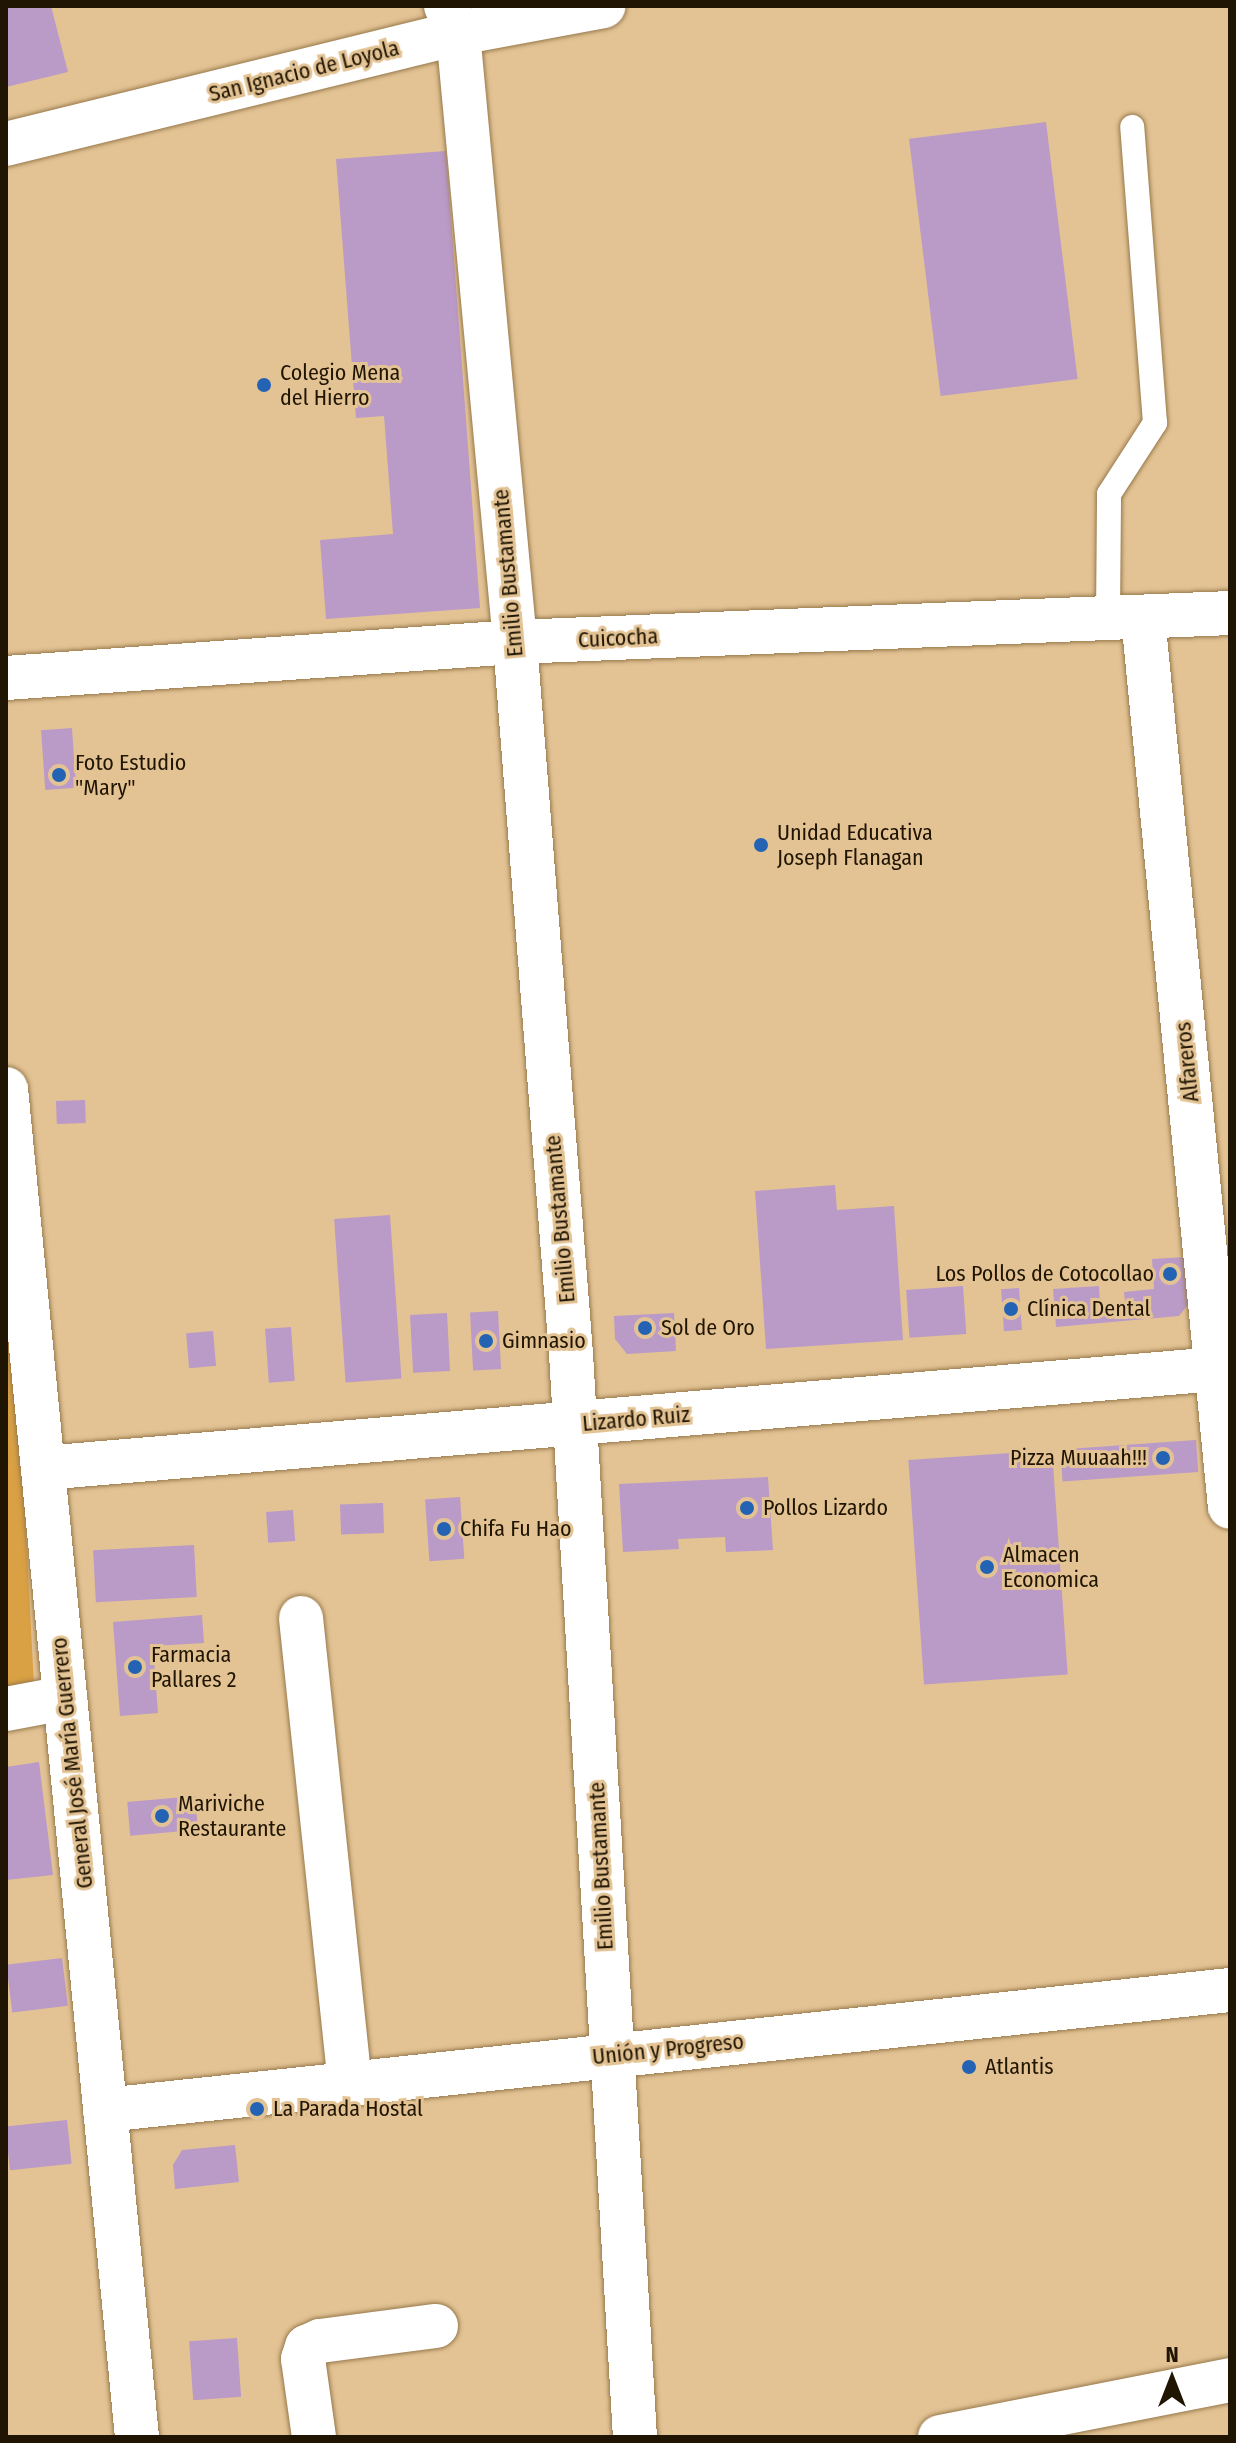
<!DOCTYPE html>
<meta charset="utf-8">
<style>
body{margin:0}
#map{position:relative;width:1236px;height:2443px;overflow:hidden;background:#e3c394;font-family:"Fira Sans Condensed",sans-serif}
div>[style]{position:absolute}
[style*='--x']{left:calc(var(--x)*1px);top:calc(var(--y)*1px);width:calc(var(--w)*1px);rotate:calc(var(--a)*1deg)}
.green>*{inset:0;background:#d9a044}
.building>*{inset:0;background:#ba9ac7;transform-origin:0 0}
.roads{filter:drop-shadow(0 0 2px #97794c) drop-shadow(0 0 2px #97794c)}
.service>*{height:24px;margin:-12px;padding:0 12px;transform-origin:12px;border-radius:12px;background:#fff}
.minor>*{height:44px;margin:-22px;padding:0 22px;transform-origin:22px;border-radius:22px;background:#fff}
.tertiary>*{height:44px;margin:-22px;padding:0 22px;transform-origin:22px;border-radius:22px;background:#fff}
.dots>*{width:22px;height:22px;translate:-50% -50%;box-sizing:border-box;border:4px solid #e3c394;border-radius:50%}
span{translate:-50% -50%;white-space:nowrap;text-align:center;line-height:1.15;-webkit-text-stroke:6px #e3c394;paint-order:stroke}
.street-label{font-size:22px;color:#201503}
.poi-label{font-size:22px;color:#201503}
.left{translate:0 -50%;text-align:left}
.right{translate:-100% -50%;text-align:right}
.frame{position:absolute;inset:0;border:8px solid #201503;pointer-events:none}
.north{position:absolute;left:1132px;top:2339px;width:80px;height:80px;-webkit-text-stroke:6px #e3c394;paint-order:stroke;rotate:0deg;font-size:22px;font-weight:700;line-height:32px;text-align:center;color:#201503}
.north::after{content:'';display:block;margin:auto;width:28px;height:36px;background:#201503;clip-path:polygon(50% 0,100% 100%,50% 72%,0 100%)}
</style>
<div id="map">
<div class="green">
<i style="clip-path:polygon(6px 1318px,15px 1318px,34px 1687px,6px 1692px)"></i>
</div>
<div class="building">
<i style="clip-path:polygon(6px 6px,51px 6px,68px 72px,6px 87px)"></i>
<i style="left:1046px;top:122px;width:259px;height:138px;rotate:83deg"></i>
<i style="clip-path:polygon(446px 151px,480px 608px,326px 619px,320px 540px,393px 534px,384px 416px,356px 418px,336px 159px)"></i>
<i style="left:72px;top:728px;width:60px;height:31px;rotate:86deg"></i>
<i style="left:85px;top:1100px;width:23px;height:29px;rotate:88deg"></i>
<i style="clip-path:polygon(835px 1185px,837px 1210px,894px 1206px,903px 1340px,766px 1349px,755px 1191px)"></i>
<i style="left:390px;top:1215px;width:164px;height:56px;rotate:86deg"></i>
<i style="clip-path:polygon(1186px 1257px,1190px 1302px,1179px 1316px,1056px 1327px,1053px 1289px,1099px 1286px,1100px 1304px,1125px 1302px,1124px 1292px,1154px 1289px,1152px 1259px)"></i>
<i style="left:963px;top:1286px;width:48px;height:57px;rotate:86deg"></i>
<i style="left:1019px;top:1288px;width:42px;height:18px;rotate:86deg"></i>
<i style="left:498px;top:1311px;width:58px;height:28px;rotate:87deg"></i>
<i style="left:447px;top:1313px;width:58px;height:37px;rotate:87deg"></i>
<i style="clip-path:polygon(674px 1313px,676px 1351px,627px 1354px,615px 1339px,614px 1316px)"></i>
<i style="left:291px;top:1327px;width:54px;height:26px;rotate:86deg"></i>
<i style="left:213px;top:1331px;width:35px;height:27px;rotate:85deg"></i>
<i style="left:1196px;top:1440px;width:32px;height:136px;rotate:86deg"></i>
<i style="left:1052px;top:1450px;width:225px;height:144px;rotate:86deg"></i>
<i style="clip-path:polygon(768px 1477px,773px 1550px,726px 1552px,725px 1537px,678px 1539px,679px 1549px,623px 1552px,619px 1484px)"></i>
<i style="left:460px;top:1497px;width:62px;height:35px;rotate:86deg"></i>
<i style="left:383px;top:1503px;width:30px;height:43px;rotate:88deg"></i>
<i style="left:293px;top:1510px;width:31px;height:27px;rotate:86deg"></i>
<i style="left:194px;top:1545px;width:52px;height:101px;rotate:87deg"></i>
<i style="clip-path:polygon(202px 1615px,204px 1643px,153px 1646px,158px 1713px,120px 1716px,113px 1622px)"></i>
<i style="clip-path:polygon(39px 1762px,53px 1875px,6px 1880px,6px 1767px)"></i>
<i style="left:195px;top:1796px;width:34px;height:68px;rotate:85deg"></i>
<i style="left:62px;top:1958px;width:48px;height:56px;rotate:83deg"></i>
<i style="left:67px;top:2120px;width:44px;height:62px;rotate:84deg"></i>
<i style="clip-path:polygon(235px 2145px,239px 2182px,175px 2189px,173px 2165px,182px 2150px)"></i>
<i style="left:237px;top:2338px;width:59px;height:48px;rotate:86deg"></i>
</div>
<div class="roads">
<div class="service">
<i style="--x:1108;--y:616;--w:122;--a:-89.5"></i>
<i style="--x:1109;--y:494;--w:85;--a:-57.1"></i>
<i style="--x:1155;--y:423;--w:297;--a:-94.4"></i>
</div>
<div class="minor">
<i style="--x:446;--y:6;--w:30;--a:66"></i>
<i style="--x:458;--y:33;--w:612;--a:84.65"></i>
<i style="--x:515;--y:642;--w:714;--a:85.5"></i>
<i style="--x:571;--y:1354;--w:1085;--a:86.62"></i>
<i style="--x:6;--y:144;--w:465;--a:-13.8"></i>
<i style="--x:458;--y:33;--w:148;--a:-10.5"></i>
<i style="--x:1143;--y:617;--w:894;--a:84.42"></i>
<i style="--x:6;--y:678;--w:510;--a:-4.05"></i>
<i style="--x:515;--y:642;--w:716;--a:-2.32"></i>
<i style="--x:43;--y:1468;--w:1191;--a:-4.82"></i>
<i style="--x:301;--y:1618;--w:468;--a:84"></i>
<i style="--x:6;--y:1709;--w:60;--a:-10.6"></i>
<i style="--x:105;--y:2110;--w:1131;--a:-6.09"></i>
<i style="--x:314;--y:2437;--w:79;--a:-98"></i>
<i style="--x:303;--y:2359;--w:13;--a:-72"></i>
<i style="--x:307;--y:2347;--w:14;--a:-25"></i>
<i style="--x:320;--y:2341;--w:117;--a:-7.4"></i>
<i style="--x:940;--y:2437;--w:296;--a:-11.1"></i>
</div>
<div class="tertiary">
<i style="--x:6;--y:1089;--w:1354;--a:84.45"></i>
</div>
</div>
<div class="dots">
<i style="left:264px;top:385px;background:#2463b4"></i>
<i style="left:59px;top:775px;background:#2463b4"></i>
<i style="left:761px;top:845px;background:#2463b4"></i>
<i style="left:1170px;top:1274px;background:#2463b4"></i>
<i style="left:1011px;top:1309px;background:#2463b4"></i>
<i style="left:645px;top:1328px;background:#2463b4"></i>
<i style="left:486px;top:1341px;background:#2463b4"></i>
<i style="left:1163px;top:1458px;background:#2463b4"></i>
<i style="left:747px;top:1508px;background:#2463b4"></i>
<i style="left:444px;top:1529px;background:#2463b4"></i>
<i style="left:987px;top:1567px;background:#2463b4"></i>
<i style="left:135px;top:1667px;background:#2463b4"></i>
<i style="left:162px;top:1816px;background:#2463b4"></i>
<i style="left:969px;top:2067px;background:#2463b4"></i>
<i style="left:257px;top:2109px;background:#2463b4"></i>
</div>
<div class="street-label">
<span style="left:304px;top:71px;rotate:-14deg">San Ignacio de Loyola</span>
<span style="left:508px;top:573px;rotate:-95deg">Emilio Bustamante</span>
<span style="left:618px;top:638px;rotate:-3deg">Cuicocha</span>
<span style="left:1187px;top:1062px;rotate:-96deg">Alfareros</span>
<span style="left:560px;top:1219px;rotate:-95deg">Emilio Bustamante</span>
<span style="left:636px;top:1419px;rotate:-5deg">Lizardo Ruiz</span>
<span style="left:72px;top:1763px;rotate:-96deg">General José María Guerrero</span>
<span style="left:601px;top:1866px;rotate:-93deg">Emilio Bustamante</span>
<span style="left:668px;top:2049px;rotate:-6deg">Unión y Progreso</span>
</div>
<div class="poi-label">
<span class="left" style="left:280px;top:385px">Colegio Mena<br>del Hierro</span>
<span class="left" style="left:75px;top:775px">Foto Estudio<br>"Mary"</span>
<span class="left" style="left:777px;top:845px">Unidad Educativa<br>Joseph Flanagan</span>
<span class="right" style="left:1154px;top:1274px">Los Pollos de Cotocollao</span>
<span class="left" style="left:1027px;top:1309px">Clínica Dental</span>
<span class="left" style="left:661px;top:1328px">Sol de Oro</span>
<span class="left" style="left:502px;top:1341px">Gimnasio</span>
<span class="right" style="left:1147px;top:1458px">Pizza Muuaah!!!</span>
<span class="left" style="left:763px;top:1508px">Pollos Lizardo</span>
<span class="left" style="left:460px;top:1529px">Chifa Fu Hao</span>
<span class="left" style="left:1003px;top:1567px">Almacen<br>Economica</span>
<span class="left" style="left:151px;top:1667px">Farmacia<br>Pallares 2</span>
<span class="left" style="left:178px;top:1816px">Mariviche<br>Restaurante</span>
<span class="left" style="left:985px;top:2067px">Atlantis</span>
<span class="left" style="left:273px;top:2109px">La Parada Hostal</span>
</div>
<div class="frame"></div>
<div class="north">N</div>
</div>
